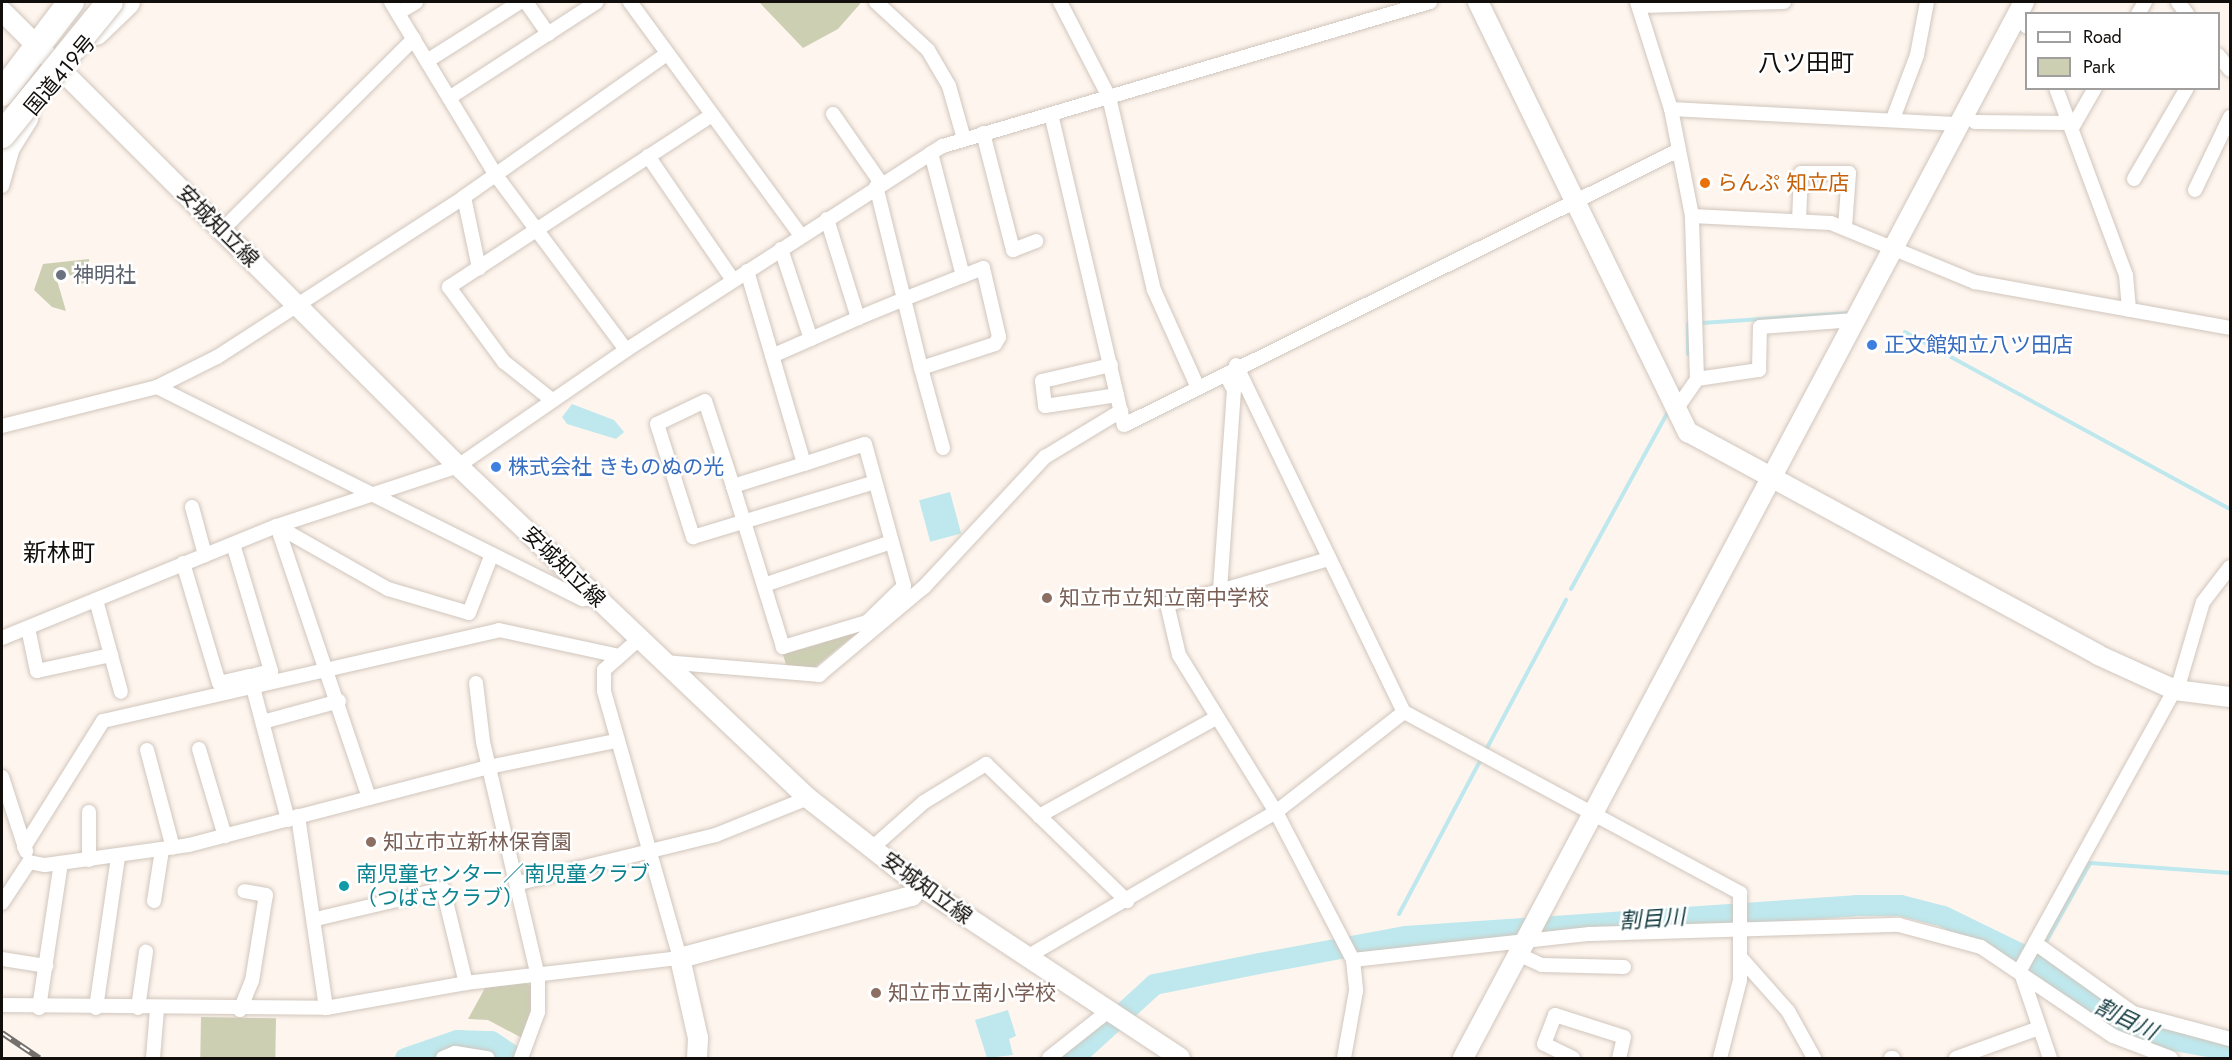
<!DOCTYPE html>
<meta charset="utf-8">
<style>
body{margin:0}
#map{position:relative;width:2232px;height:1060px;overflow:hidden;background:#fef5ee;font-family:Jost,"Noto Sans JP",sans-serif}
div>[style]{position:absolute}
[style*='--x']{left:calc(var(--x)*1px);top:calc(var(--y)*1px);width:calc(var(--w)*1px);rotate:calc(var(--a)*1deg)}
.green>*{inset:0;background:#cdcfb3;transform-origin:0 0}
.water>*{inset:0;background:#bee8ed;transform-origin:0 0}
.stream>*{height:4px;margin:-2px;padding:0 2px;transform-origin:2px;border-radius:2px;background:#bee8ed}
.river>*{height:21px;margin:-10.5px;padding:0 10.5px;transform-origin:10.5px;border-radius:10.5px;background:#bee8ed}
.roads{filter:drop-shadow(0 0 2px #d0c6bd) drop-shadow(0 0 2px #d0c6bd)}
.street>*{height:14px;margin:-7px;padding:0 7px;transform-origin:7px;border-radius:7px;background:#fff}
.secondary>*{height:20px;margin:-10px;padding:0 10px;transform-origin:10px;border-radius:10px;background:#fff}
.highway>*{height:26px;margin:-13px;padding:0 13px;transform-origin:13px;border-radius:13px;background:#fff}
.rail>*{height:6px;margin-top:-3px;transform-origin:0;background:repeating-linear-gradient(90deg,#fff 0 11px,#76706c 0 22px);box-sizing:border-box;border-block:2px solid #76706c}
.bridges{filter:drop-shadow(0 0 2px #d0c6bd) drop-shadow(0 0 2px #d0c6bd)}
.highway-bridge>*{height:26px;margin:-13px;padding:0 13px;transform-origin:13px;border-radius:13px;background:#fff}
.dots>*{width:16px;height:16px;translate:-50% -50%;box-sizing:border-box;border:3px solid #fff;border-radius:50%}
span{translate:-50% -50%;white-space:nowrap;text-align:center;line-height:1.15;-webkit-text-stroke:5px #fff;paint-order:stroke}
.street-label{font-size:21px;color:#110e0b}
.food-label{font-size:21px;color:#c56008}
.left{translate:0 -50%;text-align:left}
.worship-label{font-size:21px;color:#5b616d}
.shop-label{font-size:21px;color:#366cbe}
.education-label{font-size:21px;color:#785e54}
.culture-label{font-size:21px;color:#0d838f}
.water-label{font-size:22px;color:#163d42;font-style:italic}
.quarter-label{font-size:24px;color:#110e0b}
.frame{position:absolute;inset:0;border:3px solid #110e0b;pointer-events:none}
.legend{position:absolute;left:2025px;top:12px;width:195px;height:78px;box-sizing:border-box;background:#fff;border:2px solid #a09f9d;margin:0;padding:8px 10px;list-style:none;font-size:18px;color:#110e0b}
.legend li{display:flex;align-items:center;gap:12px;height:30px}
.legend b{width:30px;border:2px solid #a09f9d}
</style>
<div id="map">
<div class="green">
<i style="clip-path:polygon(759px 2px,860px 2px,860px 4px,838px 29px,803px 48px)"></i>
<i style="clip-path:polygon(89px 259px,91px 282px,77px 284px,65px 269px,54px 270px,66px 311px,52px 307px,34px 290px,43px 264px)"></i>
<i style="clip-path:polygon(865px 626px,814px 668px,787px 667px,782px 652px)"></i>
<i style="clip-path:polygon(525px 982px,532px 987px,532px 1013px,522px 1038px,488px 1020px,468px 1019px,485px 988px)"></i>
<i style="left:201px;top:1017px;width:75px;height:41px;rotate:1deg"></i>
</div>
<div class="water">
<i style="clip-path:polygon(572px 404px,614px 420px,624px 432px,616px 439px,567px 424px,562px 417px)"></i>
<i style="left:950px;top:492px;width:43px;height:32px;rotate:75deg"></i>
<i style="clip-path:polygon(1008px 1010px,1016px 1036px,1009px 1039px,1013px 1055px,987px 1058px,975px 1020px)"></i>
</div>
<div class="stream">
<i style="--x:1702;--y:323;--w:145;--a:-3.9"></i>
<i style="--x:1688;--y:324;--w:30;--a:90"></i>
<i style="--x:1905;--y:332;--w:370;--a:28.6"></i>
<i style="--x:1571;--y:589;--w:202;--a:-61.3"></i>
<i style="--x:1487;--y:748;--w:168;--a:-61.9"></i>
<i style="--x:1399;--y:914;--w:175;--a:-62.1"></i>
<i style="--x:1402;--y:929;--w:8;--a:67"></i>
<i style="--x:2047;--y:940;--w:88;--a:-60.8"></i>
<i style="--x:2090;--y:863;--w:140;--a:4.1"></i>
<i style="--x:2034;--y:963;--w:6;--a:-59"></i>
</div>
<div class="river">
<i style="--x:405;--y:1058;--w:55;--a:-19.1"></i>
<i style="--x:457;--y:1040;--w:34;--a:2"></i>
<i style="--x:491;--y:1041;--w:30;--a:34"></i>
<i style="--x:1073;--y:1058;--w:110;--a:-42.4"></i>
<i style="--x:1154;--y:984;--w:107;--a:-11.3"></i>
<i style="--x:1259;--y:963;--w:148;--a:-10.5"></i>
<i style="--x:1405;--y:936;--w:451;--a:-3.9"></i>
<i style="--x:1855;--y:905;--w:45;--a:0"></i>
<i style="--x:1900;--y:905;--w:44;--a:14.3"></i>
<i style="--x:1943;--y:916;--w:85;--a:26"></i>
<i style="--x:2019;--y:953;--w:115;--a:34.4"></i>
<i style="--x:2114;--y:1018;--w:53;--a:22.2"></i>
<i style="--x:2163;--y:1038;--w:68;--a:10.2"></i>
</div>
<div class="roads">
<div class="street">
<i style="--x:391;--y:2;--w:201;--a:58.8"></i>
<i style="--x:495;--y:174;--w:219;--a:53.3"></i>
<i style="--x:526;--y:2;--w:39;--a:55"></i>
<i style="--x:630;--y:2;--w:290;--a:53.8"></i>
<i style="--x:876;--y:2;--w:71;--a:42.7"></i>
<i style="--x:928;--y:50;--w:42;--a:59.7"></i>
<i style="--x:949;--y:86;--w:55;--a:74.2"></i>
<i style="--x:1060;--y:2;--w:107;--a:62.7"></i>
<i style="--x:1109;--y:97;--w:198;--a:76.9"></i>
<i style="--x:1154;--y:290;--w:107;--a:65.8"></i>
<i style="--x:1637;--y:2;--w:112;--a:72.4"></i>
<i style="--x:1671;--y:109;--w:109;--a:78.9"></i>
<i style="--x:1692;--y:216;--w:139;--a:2.9"></i>
<i style="--x:1831;--y:223;--w:156;--a:22.3"></i>
<i style="--x:1975;--y:282;--w:259;--a:10.2"></i>
<i style="--x:2178;--y:2;--w:15;--a:53"></i>
<i style="--x:1639;--y:6;--w:145;--a:-1.6"></i>
<i style="--x:2019;--y:12;--w:16;--a:63"></i>
<i style="--x:398;--y:13;--w:21;--a:-31"></i>
<i style="--x:2138;--y:14;--w:14;--a:-60"></i>
<i style="--x:2218;--y:55;--w:19;--a:51"></i>
<i style="--x:427;--y:61;--w:110;--a:-32.4"></i>
<i style="--x:2056;--y:88;--w:200;--a:69.5"></i>
<i style="--x:2126;--y:275;--w:35;--a:85"></i>
<i style="--x:449;--y:98;--w:176;--a:-33"></i>
<i style="--x:1671;--y:109;--w:289;--a:3"></i>
<i style="--x:833;--y:114;--w:84;--a:55.2"></i>
<i style="--x:1051;--y:114;--w:319;--a:76.8"></i>
<i style="--x:1124;--y:425;--w:617;--a:-26.36"></i>
<i style="--x:1894;--y:116;--w:65;--a:-69.3"></i>
<i style="--x:1917;--y:55;--w:54;--a:-79.3"></i>
<i style="--x:1975;--y:122;--w:95;--a:0.6"></i>
<i style="--x:2072;--y:128;--w:46;--a:-60.1"></i>
<i style="--x:983;--y:133;--w:121;--a:75.6"></i>
<i style="--x:1013;--y:250;--w:25;--a:-21"></i>
<i style="--x:931;--y:153;--w:127;--a:75.4"></i>
<i style="--x:648;--y:156;--w:150;--a:55.6"></i>
<i style="--x:2134;--y:179;--w:105;--a:-59.8"></i>
<i style="--x:2;--y:186;--w:40;--a:-74"></i>
<i style="--x:2195;--y:190;--w:81;--a:-64.4"></i>
<i style="--x:464;--y:197;--w:73;--a:78.1"></i>
<i style="--x:827;--y:219;--w:104;--a:72.6"></i>
<i style="--x:1799;--y:221;--w:48;--a:-87.6"></i>
<i style="--x:1801;--y:173;--w:48;--a:0"></i>
<i style="--x:1849;--y:173;--w:55;--a:94.2"></i>
<i style="--x:222;--y:230;--w:271;--a:-44.9"></i>
<i style="--x:781;--y:249;--w:95;--a:71.6"></i>
<i style="--x:747;--y:271;--w:201;--a:73.5"></i>
<i style="--x:804;--y:464;--w:64;--a:-18.2"></i>
<i style="--x:865;--y:444;--w:147;--a:74.6"></i>
<i style="--x:904;--y:586;--w:52;--a:135.8"></i>
<i style="--x:867;--y:622;--w:88;--a:163.4"></i>
<i style="--x:783;--y:647;--w:169;--a:-107.3"></i>
<i style="--x:733;--y:486;--w:74;--a:-17.2"></i>
<i style="--x:772;--y:356;--w:94;--a:-23.8"></i>
<i style="--x:858;--y:318;--w:50;--a:-22.4"></i>
<i style="--x:904;--y:299;--w:85;--a:-21.4"></i>
<i style="--x:983;--y:268;--w:71;--a:76.9"></i>
<i style="--x:999;--y:337;--w:8;--a:120"></i>
<i style="--x:995;--y:344;--w:78;--a:162"></i>
<i style="--x:921;--y:368;--w:71;--a:-103.8"></i>
<i style="--x:904;--y:299;--w:116;--a:-103.9"></i>
<i style="--x:1111;--y:365;--w:71;--a:166.9"></i>
<i style="--x:1042;--y:381;--w:25;--a:83"></i>
<i style="--x:1045;--y:406;--w:73;--a:-8.7"></i>
<i style="--x:1236;--y:365;--w:386;--a:64.2"></i>
<i style="--x:1404;--y:712;--w:382;--a:28.3"></i>
<i style="--x:1740;--y:893;--w:87;--a:90"></i>
<i style="--x:1740;--y:980;--w:81;--a:104.4"></i>
<i style="--x:921;--y:368;--w:83;--a:74.6"></i>
<i style="--x:1226;--y:375;--w:17;--a:62"></i>
<i style="--x:1234;--y:390;--w:201;--a:94"></i>
<i style="--x:1220;--y:591;--w:55;--a:166.2"></i>
<i style="--x:1167;--y:604;--w:52;--a:76.8"></i>
<i style="--x:1179;--y:655;--w:185;--a:58.3"></i>
<i style="--x:1276;--y:812;--w:167;--a:62.5"></i>
<i style="--x:1353;--y:960;--w:31;--a:84"></i>
<i style="--x:1356;--y:991;--w:68;--a:100.2"></i>
<i style="--x:1697;--y:379;--w:63;--a:-8.3"></i>
<i style="--x:1759;--y:370;--w:43;--a:-88.7"></i>
<i style="--x:1760;--y:327;--w:95;--a:-4.2"></i>
<i style="--x:157;--y:387;--w:476;--a:26.5"></i>
<i style="--x:583;--y:599;--w:13;--a:-4"></i>
<i style="--x:552;--y:400;--w:61;--a:-141.6"></i>
<i style="--x:504;--y:362;--w:93;--a:-126.3"></i>
<i style="--x:449;--y:287;--w:312;--a:-33.2"></i>
<i style="--x:1677;--y:408;--w:35;--a:-55"></i>
<i style="--x:1697;--y:379;--w:163;--a:-91.8"></i>
<i style="--x:2;--y:426;--w:160;--a:-14.1"></i>
<i style="--x:157;--y:387;--w:67;--a:-26.6"></i>
<i style="--x:217;--y:357;--w:294;--a:-32.9"></i>
<i style="--x:464;--y:197;--w:248;--a:-35.2"></i>
<i style="--x:733;--y:486;--w:89;--a:-108.2"></i>
<i style="--x:705;--y:401;--w:53;--a:154.4"></i>
<i style="--x:657;--y:424;--w:119;--a:72.3"></i>
<i style="--x:693;--y:537;--w:190;--a:-16.8"></i>
<i style="--x:192;--y:507;--w:50;--a:74.8"></i>
<i style="--x:277;--y:526;--w:287;--a:71.3"></i>
<i style="--x:277;--y:526;--w:128;--a:29.6"></i>
<i style="--x:388;--y:589;--w:84;--a:16.5"></i>
<i style="--x:469;--y:613;--w:63;--a:-68.7"></i>
<i style="--x:233;--y:544;--w:133;--a:73.3"></i>
<i style="--x:271;--y:671;--w:16;--a:166"></i>
<i style="--x:183;--y:563;--w:125;--a:73.3"></i>
<i style="--x:219;--y:683;--w:32;--a:-13"></i>
<i style="--x:250;--y:676;--w:149;--a:75.2"></i>
<i style="--x:764;--y:585;--w:134;--a:-18.7"></i>
<i style="--x:1220;--y:591;--w:114;--a:-16.4"></i>
<i style="--x:96;--y:600;--w:95;--a:74.8"></i>
<i style="--x:28;--y:628;--w:44;--a:78.2"></i>
<i style="--x:37;--y:671;--w:76;--a:-12.2"></i>
<i style="--x:2;--y:638;--w:297;--a:-22.2"></i>
<i style="--x:277;--y:526;--w:191;--a:-18.3"></i>
<i style="--x:458;--y:466;--w:204;--a:-34.6"></i>
<i style="--x:626;--y:350;--w:377;--a:-32.8"></i>
<i style="--x:943;--y:146;--w:508;--a:-16.47"></i>
<i style="--x:665;--y:662;--w:155;--a:4.8"></i>
<i style="--x:819;--y:675;--w:137;--a:-40"></i>
<i style="--x:924;--y:587;--w:178;--a:-47.1"></i>
<i style="--x:1045;--y:457;--w:89;--a:-31.2"></i>
<i style="--x:476;--y:683;--w:59;--a:83.2"></i>
<i style="--x:483;--y:742;--w:240;--a:76.8"></i>
<i style="--x:538;--y:976;--w:36;--a:90"></i>
<i style="--x:538;--y:1012;--w:49;--a:110.3"></i>
<i style="--x:263;--y:722;--w:79;--a:-15.4"></i>
<i style="--x:199;--y:749;--w:91;--a:73.4"></i>
<i style="--x:147;--y:750;--w:101;--a:75.1"></i>
<i style="--x:2;--y:777;--w:78;--a:72"></i>
<i style="--x:89;--y:812;--w:48;--a:90"></i>
<i style="--x:298;--y:816;--w:194;--a:81.7"></i>
<i style="--x:1039;--y:816;--w:202;--a:-29"></i>
<i style="--x:24;--y:847;--w:149;--a:-57.9"></i>
<i style="--x:103;--y:721;--w:406;--a:-12.9"></i>
<i style="--x:499;--y:630;--w:123;--a:12.2"></i>
<i style="--x:872;--y:848;--w:69;--a:-41.5"></i>
<i style="--x:924;--y:802;--w:73;--a:-31.5"></i>
<i style="--x:986;--y:764;--w:197;--a:44.2"></i>
<i style="--x:29;--y:862;--w:16;--a:11"></i>
<i style="--x:45;--y:865;--w:145;--a:-7.9"></i>
<i style="--x:189;--y:845;--w:305;--a:-14.6"></i>
<i style="--x:484;--y:768;--w:134;--a:-11.6"></i>
<i style="--x:519;--y:883;--w:203;--a:-13.7"></i>
<i style="--x:716;--y:835;--w:99;--a:-21.9"></i>
<i style="--x:154;--y:901;--w:52;--a:-81.1"></i>
<i style="--x:2;--y:903;--w:49;--a:-56.6"></i>
<i style="--x:316;--y:919;--w:130;--a:-13.3"></i>
<i style="--x:443;--y:889;--w:97;--a:76.3"></i>
<i style="--x:2035;--y:943;--w:120;--a:35.5"></i>
<i style="--x:2133;--y:1013;--w:100;--a:15"></i>
<i style="--x:1518;--y:954;--w:26;--a:25"></i>
<i style="--x:1542;--y:965;--w:82;--a:1.4"></i>
<i style="--x:1740;--y:957;--w:72;--a:48.4"></i>
<i style="--x:1788;--y:1011;--w:54;--a:61"></i>
<i style="--x:1025;--y:958;--w:290;--a:-30.2"></i>
<i style="--x:1276;--y:812;--w:162;--a:-38"></i>
<i style="--x:2;--y:959;--w:45;--a:9"></i>
<i style="--x:1353;--y:960;--w:238;--a:-6.3"></i>
<i style="--x:1590;--y:934;--w:309;--a:-1.7"></i>
<i style="--x:1899;--y:925;--w:85;--a:15"></i>
<i style="--x:1981;--y:947;--w:159;--a:34"></i>
<i style="--x:2113;--y:1036;--w:62;--a:20.8"></i>
<i style="--x:2020;--y:970;--w:331;--a:-61.1"></i>
<i style="--x:2180;--y:680;--w:81;--a:-73.6"></i>
<i style="--x:2203;--y:602;--w:44;--a:-52.4"></i>
<i style="--x:2020;--y:970;--w:93;--a:71.2"></i>
<i style="--x:2;--y:1005;--w:324;--a:0.5"></i>
<i style="--x:326;--y:1008;--w:142;--a:-10.1"></i>
<i style="--x:466;--y:983;--w:215;--a:-6.7"></i>
<i style="--x:680;--y:958;--w:278;--a:-105.9"></i>
<i style="--x:604;--y:691;--w:21;--a:-90"></i>
<i style="--x:604;--y:670;--w:47;--a:-41.5"></i>
<i style="--x:39;--y:1008;--w:147;--a:-81.4"></i>
<i style="--x:96;--y:1008;--w:153;--a:-81.7"></i>
<i style="--x:138;--y:1008;--w:57;--a:-81.9"></i>
<i style="--x:240;--y:1010;--w:31;--a:-68"></i>
<i style="--x:252;--y:981;--w:87;--a:-80.8"></i>
<i style="--x:266;--y:895;--w:22;--a:-170"></i>
<i style="--x:153;--y:1058;--w:49;--a:-85.3"></i>
<i style="--x:443;--y:1058;--w:13;--a:-23"></i>
<i style="--x:455;--y:1053;--w:33;--a:9"></i>
<i style="--x:1049;--y:1058;--w:74;--a:-38.4"></i>
<i style="--x:1573;--y:1058;--w:32;--a:-154"></i>
<i style="--x:1544;--y:1044;--w:31;--a:-69"></i>
<i style="--x:1555;--y:1015;--w:72;--a:17.7"></i>
<i style="--x:1624;--y:1037;--w:22;--a:103"></i>
<i style="--x:1891;--y:1058;--w:2;--a:0"></i>
<i style="--x:1956;--y:1058;--w:88;--a:-19.9"></i>
</div>
<div class="secondary">
<i style="--x:1478;--y:2;--w:479;--a:64"></i>
<i style="--x:1688;--y:432;--w:467;--a:28.5"></i>
<i style="--x:2098;--y:655;--w:85;--a:24.4"></i>
<i style="--x:2175;--y:690;--w:55;--a:7.3"></i>
<i style="--x:2;--y:11;--w:644;--a:44.94"></i>
<i style="--x:458;--y:466;--w:482;--a:43.5"></i>
<i style="--x:808;--y:798;--w:141;--a:38.1"></i>
<i style="--x:919;--y:885;--w:313;--a:33.5"></i>
<i style="--x:697;--y:1058;--w:20;--a:-87"></i>
<i style="--x:698;--y:1038;--w:82;--a:-102.7"></i>
<i style="--x:680;--y:958;--w:240;--a:-15"></i>
<i style="--x:912;--y:896;--w:13;--a:-58"></i>
<i style="--x:1463;--y:1058;--w:1196;--a:-62.02"></i>
</div>
<div class="highway">
<i style="--x:96;--y:32;--w:43;--a:-44.1"></i>
<i style="--x:2;--y:93;--w:114;--a:-52.8"></i>
<i style="--x:2;--y:155;--w:44;--a:-58.1"></i>
</div>
</div>
<div class="rail">
<i style="--x:2;--y:1033;--w:45;--a:34"></i>
</div>
<div class="bridges">
<div class="highway-bridge">
<i style="--x:2;--y:135;--w:171;--a:-50.9"></i>
</div>
</div>
<div class="dots">
<i style="left:1705px;top:183px;background:#e8710a"></i>
<i style="left:61px;top:275px;background:#6b7280"></i>
<i style="left:1872px;top:345px;background:#3f7fe0"></i>
<i style="left:496px;top:467px;background:#3f7fe0"></i>
<i style="left:1047px;top:598px;background:#8d6e63"></i>
<i style="left:371px;top:842px;background:#8d6e63"></i>
<i style="left:344px;top:886px;background:#0f9aa8"></i>
<i style="left:876px;top:993px;background:#8d6e63"></i>
</div>
<div class="street-label">
<span style="left:60px;top:75px;rotate:-50deg">国道419号</span>
<span style="left:218px;top:226px;rotate:45deg">安城知立線</span>
<span style="left:564px;top:567px;rotate:44deg">安城知立線</span>
<span style="left:927px;top:888px;rotate:36deg">安城知立線</span>
</div>
<div class="food-label">
<span class="left" style="left:1717px;top:183px">らんぷ 知立店</span>
</div>
<div class="worship-label">
<span class="left" style="left:73px;top:275px">神明社</span>
</div>
<div class="shop-label">
<span class="left" style="left:1884px;top:345px">正文館知立八ツ田店</span>
<span class="left" style="left:508px;top:467px">株式会社 きものぬの光</span>
</div>
<div class="education-label">
<span class="left" style="left:1059px;top:598px">知立市立知立南中学校</span>
<span class="left" style="left:383px;top:842px">知立市立新林保育園</span>
<span class="left" style="left:888px;top:993px">知立市立南小学校</span>
</div>
<div class="culture-label">
<span class="left" style="left:356px;top:886px">南児童センター／南児童クラブ<br>（つばさクラブ）</span>
</div>
<div class="water-label">
<span style="left:1652px;top:919px;rotate:-4deg">割目川</span>
<span style="left:2126px;top:1019px;rotate:26deg">割目川</span>
</div>
<div class="quarter-label">
<span style="left:1806px;top:63px">八ツ田町</span>
<span style="left:59px;top:553px">新林町</span>
</div>
<div class="frame"></div>
<ul class="legend">
<li><b style="height:8px;background:#fff"></b>Road</li>
<li><b style="height:16px;background:#cdcfb3"></b>Park</li>
</ul>
</div>
